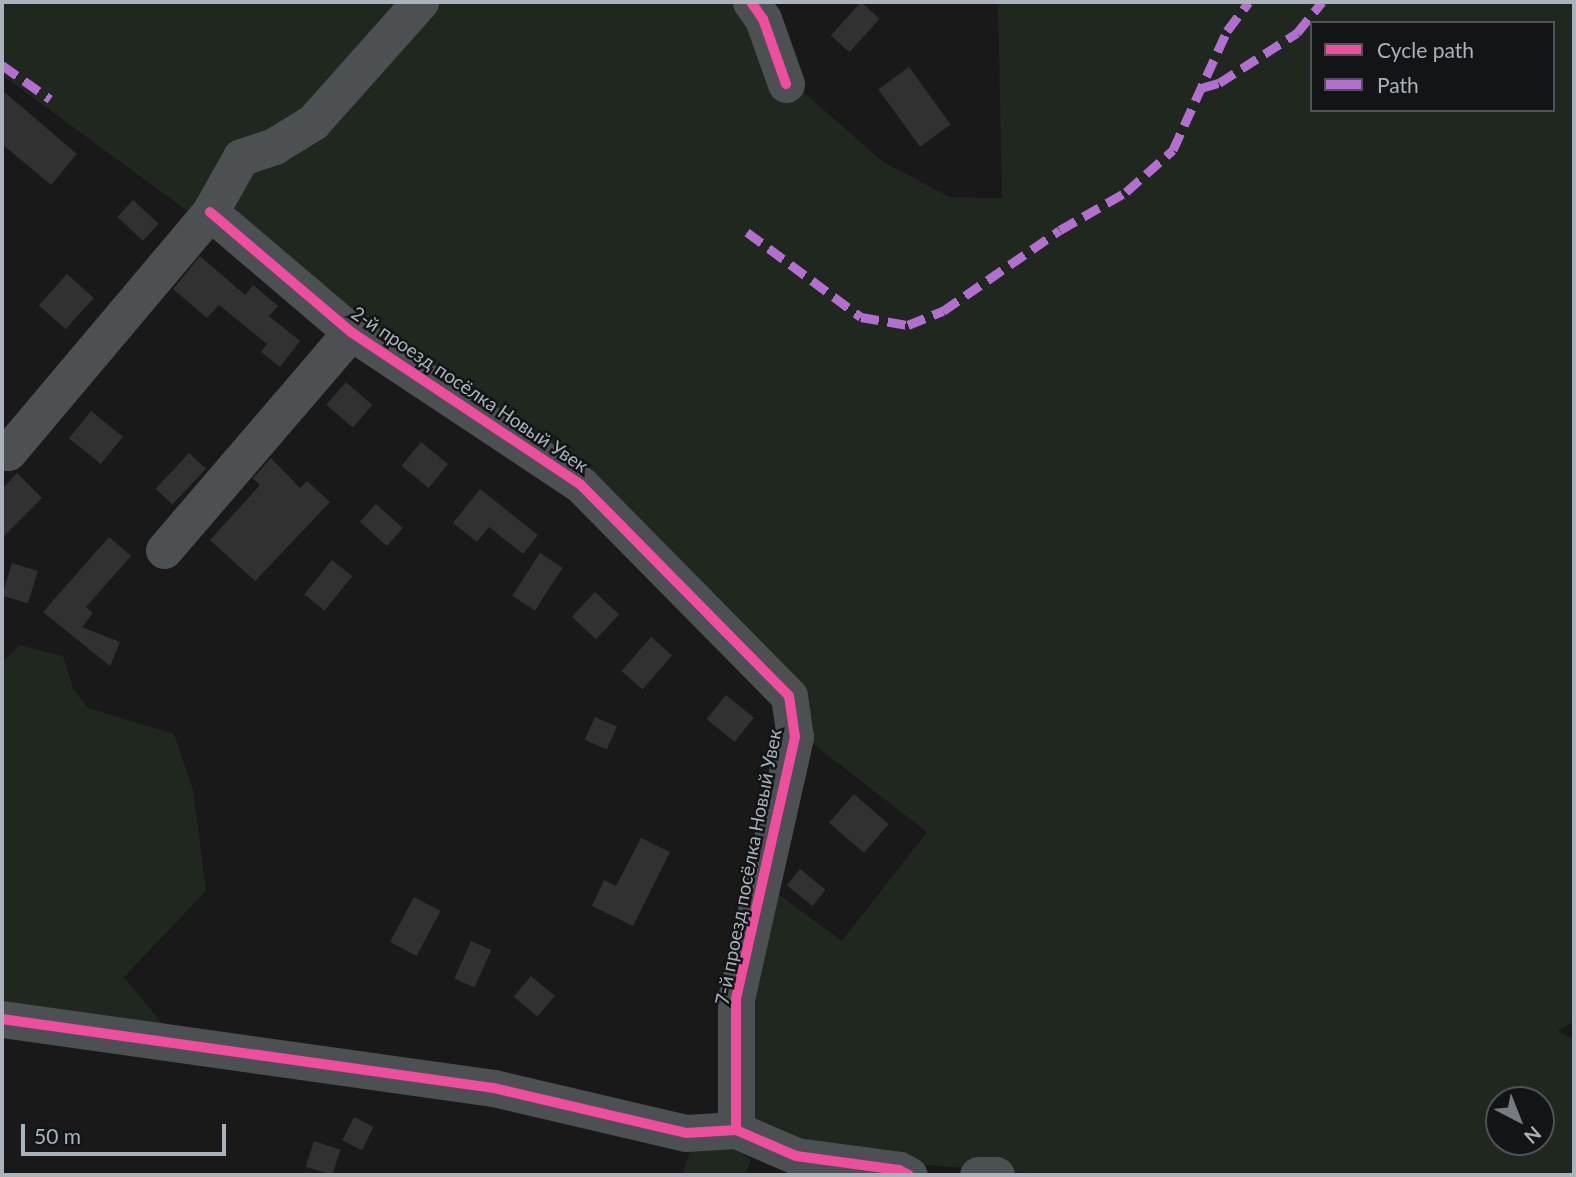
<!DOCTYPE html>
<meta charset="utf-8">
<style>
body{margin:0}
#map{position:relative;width:1576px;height:1177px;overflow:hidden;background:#19191a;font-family:Lato,sans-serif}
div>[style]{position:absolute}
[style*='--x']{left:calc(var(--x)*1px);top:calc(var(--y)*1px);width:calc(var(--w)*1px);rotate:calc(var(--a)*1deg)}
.green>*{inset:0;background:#1f271f}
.building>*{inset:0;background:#313132;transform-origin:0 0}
.minor>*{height:37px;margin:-18.5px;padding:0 18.5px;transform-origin:18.5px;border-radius:18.5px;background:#4d5053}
.quiet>*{height:9px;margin-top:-4.5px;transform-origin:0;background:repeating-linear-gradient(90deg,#b36fd0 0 18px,transparent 0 27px)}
.cycleway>*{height:10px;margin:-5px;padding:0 5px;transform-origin:5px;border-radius:5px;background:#ef4d9e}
span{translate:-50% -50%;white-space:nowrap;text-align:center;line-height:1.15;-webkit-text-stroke:5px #131416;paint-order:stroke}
.street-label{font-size:19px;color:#aab2bb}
.frame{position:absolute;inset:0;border:4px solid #aab2bb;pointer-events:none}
.legend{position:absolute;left:1310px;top:21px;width:245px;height:91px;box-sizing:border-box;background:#131416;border:2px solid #4f5358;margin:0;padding:9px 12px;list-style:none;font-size:21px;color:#aab2bb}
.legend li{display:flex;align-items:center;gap:14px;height:35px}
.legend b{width:35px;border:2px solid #4f5358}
.north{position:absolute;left:1485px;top:1086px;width:70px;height:70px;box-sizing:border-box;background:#131416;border:2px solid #4f5358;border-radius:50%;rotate:138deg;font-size:19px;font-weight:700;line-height:28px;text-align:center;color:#aab2bb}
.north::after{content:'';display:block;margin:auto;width:24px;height:32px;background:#777c83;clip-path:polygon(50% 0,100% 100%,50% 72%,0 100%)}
.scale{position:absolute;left:21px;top:1124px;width:205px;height:32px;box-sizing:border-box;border:4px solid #aab2bb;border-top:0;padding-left:9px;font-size:21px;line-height:24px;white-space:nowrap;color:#aab2bb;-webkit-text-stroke:5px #131416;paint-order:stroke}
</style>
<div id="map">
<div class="green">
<i style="clip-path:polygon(2px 2px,408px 2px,312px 105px,190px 213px,2px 75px)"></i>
<i style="clip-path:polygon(evenodd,440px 2px,741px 2px,800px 89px,883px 162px,950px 197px,1002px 198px,998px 2px,1574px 2px,1574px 1021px,1558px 1031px,1574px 1040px,1573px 1175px,1056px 1175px,900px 1163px,770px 1138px,742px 1108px,767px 886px,842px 941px,927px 832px,808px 740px,801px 693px,434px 377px,234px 217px,230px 200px,245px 171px,440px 2px,1312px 23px,1553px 23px,1553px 110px,1312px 110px,1312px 23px,440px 2px,1499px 1100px,1541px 1100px,1541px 1142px,1499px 1142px,1499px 1100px)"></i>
<i style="clip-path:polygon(20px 645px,63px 656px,73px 689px,88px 708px,174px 734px,193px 790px,206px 891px,124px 977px,168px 1031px,2px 1033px,2px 662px)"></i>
<i style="clip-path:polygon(693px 1143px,729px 1146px,751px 1159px,745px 1175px,682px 1175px)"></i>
</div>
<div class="building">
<i style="left:861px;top:2px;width:25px;height:45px;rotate:42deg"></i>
<i style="left:909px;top:67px;width:71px;height:38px;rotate:54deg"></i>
<i style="clip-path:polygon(2px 90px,77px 154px,51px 185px,2px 144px)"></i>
<i style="left:133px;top:200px;width:35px;height:23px;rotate:43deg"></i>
<i style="clip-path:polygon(200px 256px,245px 295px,253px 285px,278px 306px,269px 316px,300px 341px,280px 367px,261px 352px,267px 344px,219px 305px,207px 318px,173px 289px)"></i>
<i style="left:67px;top:274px;width:36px;height:42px;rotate:42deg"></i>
<i style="left:346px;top:382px;width:35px;height:30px;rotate:41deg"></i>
<i style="left:91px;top:411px;width:41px;height:35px;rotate:39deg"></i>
<i style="left:421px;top:442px;width:35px;height:31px;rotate:39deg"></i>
<i style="left:189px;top:453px;width:23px;height:49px;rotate:43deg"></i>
<i style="clip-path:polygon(271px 458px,300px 488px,307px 481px,330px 502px,255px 581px,210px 540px,260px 485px,253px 478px)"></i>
<i style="clip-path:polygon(17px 473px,42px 498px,2px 538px,2px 489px)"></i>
<i style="clip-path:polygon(480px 489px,538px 535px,523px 554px,489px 527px,477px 542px,453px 523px)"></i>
<i style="left:376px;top:504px;width:36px;height:24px;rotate:42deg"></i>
<i style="clip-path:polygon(109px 537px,131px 556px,86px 607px,93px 613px,82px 627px,120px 642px,110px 666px,43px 612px)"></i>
<i style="left:540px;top:553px;width:27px;height:51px;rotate:33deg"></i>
<i style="left:332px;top:560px;width:26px;height:44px;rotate:39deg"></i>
<i style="left:12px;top:563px;width:27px;height:34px;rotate:17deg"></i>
<i style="left:595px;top:592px;width:33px;height:34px;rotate:43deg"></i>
<i style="left:651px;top:637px;width:28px;height:45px;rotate:41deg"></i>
<i style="left:726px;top:695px;width:36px;height:31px;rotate:39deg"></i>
<i style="left:595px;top:717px;width:24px;height:25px;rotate:24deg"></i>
<i style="left:854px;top:794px;width:46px;height:38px;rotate:41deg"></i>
<i style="clip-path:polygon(641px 838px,670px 852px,633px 926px,592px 906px,604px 880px,616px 886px)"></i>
<i style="left:800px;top:869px;width:33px;height:21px;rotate:39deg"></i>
<i style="left:414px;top:897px;width:30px;height:51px;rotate:28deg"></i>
<i style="left:471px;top:941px;width:22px;height:41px;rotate:24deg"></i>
<i style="left:531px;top:976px;width:31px;height:27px;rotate:40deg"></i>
<i style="left:354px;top:1117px;width:22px;height:26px;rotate:27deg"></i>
<i style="left:314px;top:1141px;width:28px;height:27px;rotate:18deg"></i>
</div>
<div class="minor">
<i style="--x:751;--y:2;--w:21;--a:55"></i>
<i style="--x:763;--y:19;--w:69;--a:70.5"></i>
<i style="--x:210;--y:212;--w:185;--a:40.4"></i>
<i style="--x:351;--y:332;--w:276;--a:33.6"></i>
<i style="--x:581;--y:485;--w:296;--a:45.4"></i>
<i style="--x:789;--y:696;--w:41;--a:81.7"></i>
<i style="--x:795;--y:737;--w:269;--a:102.7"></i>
<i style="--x:736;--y:999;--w:131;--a:90"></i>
<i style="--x:8;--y:452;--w:314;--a:-49.9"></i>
<i style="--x:210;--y:212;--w:63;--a:-60.6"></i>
<i style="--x:241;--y:157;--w:35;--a:-18"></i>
<i style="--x:274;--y:146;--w:46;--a:-31.6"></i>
<i style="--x:313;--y:122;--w:161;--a:-48.3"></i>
<i style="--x:164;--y:550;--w:287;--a:-49.4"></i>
<i style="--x:2;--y:1019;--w:497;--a:8"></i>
<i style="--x:494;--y:1088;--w:197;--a:13.2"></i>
<i style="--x:686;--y:1133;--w:50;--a:-3.4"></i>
<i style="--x:736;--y:1130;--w:65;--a:23.4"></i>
<i style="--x:796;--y:1156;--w:104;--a:7.7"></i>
<i style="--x:899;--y:1170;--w:11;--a:27"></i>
<i style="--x:978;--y:1175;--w:18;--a:0"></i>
</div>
<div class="quiet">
<i style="--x:2;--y:65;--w:59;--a:35.3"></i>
<i style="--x:1201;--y:88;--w:19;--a:-16"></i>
<i style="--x:1219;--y:83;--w:93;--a:-32.7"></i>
<i style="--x:1297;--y:33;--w:40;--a:-51"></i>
<i style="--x:747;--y:232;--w:142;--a:36.7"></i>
<i style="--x:861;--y:317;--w:48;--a:9.7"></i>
<i style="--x:908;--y:325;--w:38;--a:-22"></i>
<i style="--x:943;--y:311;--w:142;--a:-34.7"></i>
<i style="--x:1060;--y:230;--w:76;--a:-29.9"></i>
<i style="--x:1126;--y:192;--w:63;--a:-41.8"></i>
<i style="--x:1173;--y:150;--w:131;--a:-65.6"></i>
<i style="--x:1227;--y:31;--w:36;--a:-53"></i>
</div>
<div class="cycleway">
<i style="--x:751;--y:2;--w:21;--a:55"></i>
<i style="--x:763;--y:19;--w:69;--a:70.5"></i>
<i style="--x:210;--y:212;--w:185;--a:40.4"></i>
<i style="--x:351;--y:332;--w:276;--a:33.6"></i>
<i style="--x:581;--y:485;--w:296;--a:45.4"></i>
<i style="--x:789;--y:696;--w:41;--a:81.7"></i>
<i style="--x:795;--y:737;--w:269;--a:102.7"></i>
<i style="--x:736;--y:999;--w:131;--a:90"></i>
<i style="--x:2;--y:1019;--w:497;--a:8"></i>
<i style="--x:494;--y:1088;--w:197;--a:13.2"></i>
<i style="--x:686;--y:1133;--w:50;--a:-3.4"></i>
<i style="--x:736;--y:1130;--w:65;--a:23.4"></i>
<i style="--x:796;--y:1156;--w:104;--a:7.7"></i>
<i style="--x:899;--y:1170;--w:11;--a:27"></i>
</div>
<div class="street-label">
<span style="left:470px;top:389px;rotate:34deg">2-й проезд посёлка Новый Увек</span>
<span style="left:748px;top:867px;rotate:-79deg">7-й проезд посёлка Новый Увек</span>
</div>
<div class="frame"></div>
<ul class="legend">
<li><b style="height:9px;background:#ef4d9e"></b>Cycle path</li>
<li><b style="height:9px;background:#b36fd0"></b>Path</li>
</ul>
<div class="north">N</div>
<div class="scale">50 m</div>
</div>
